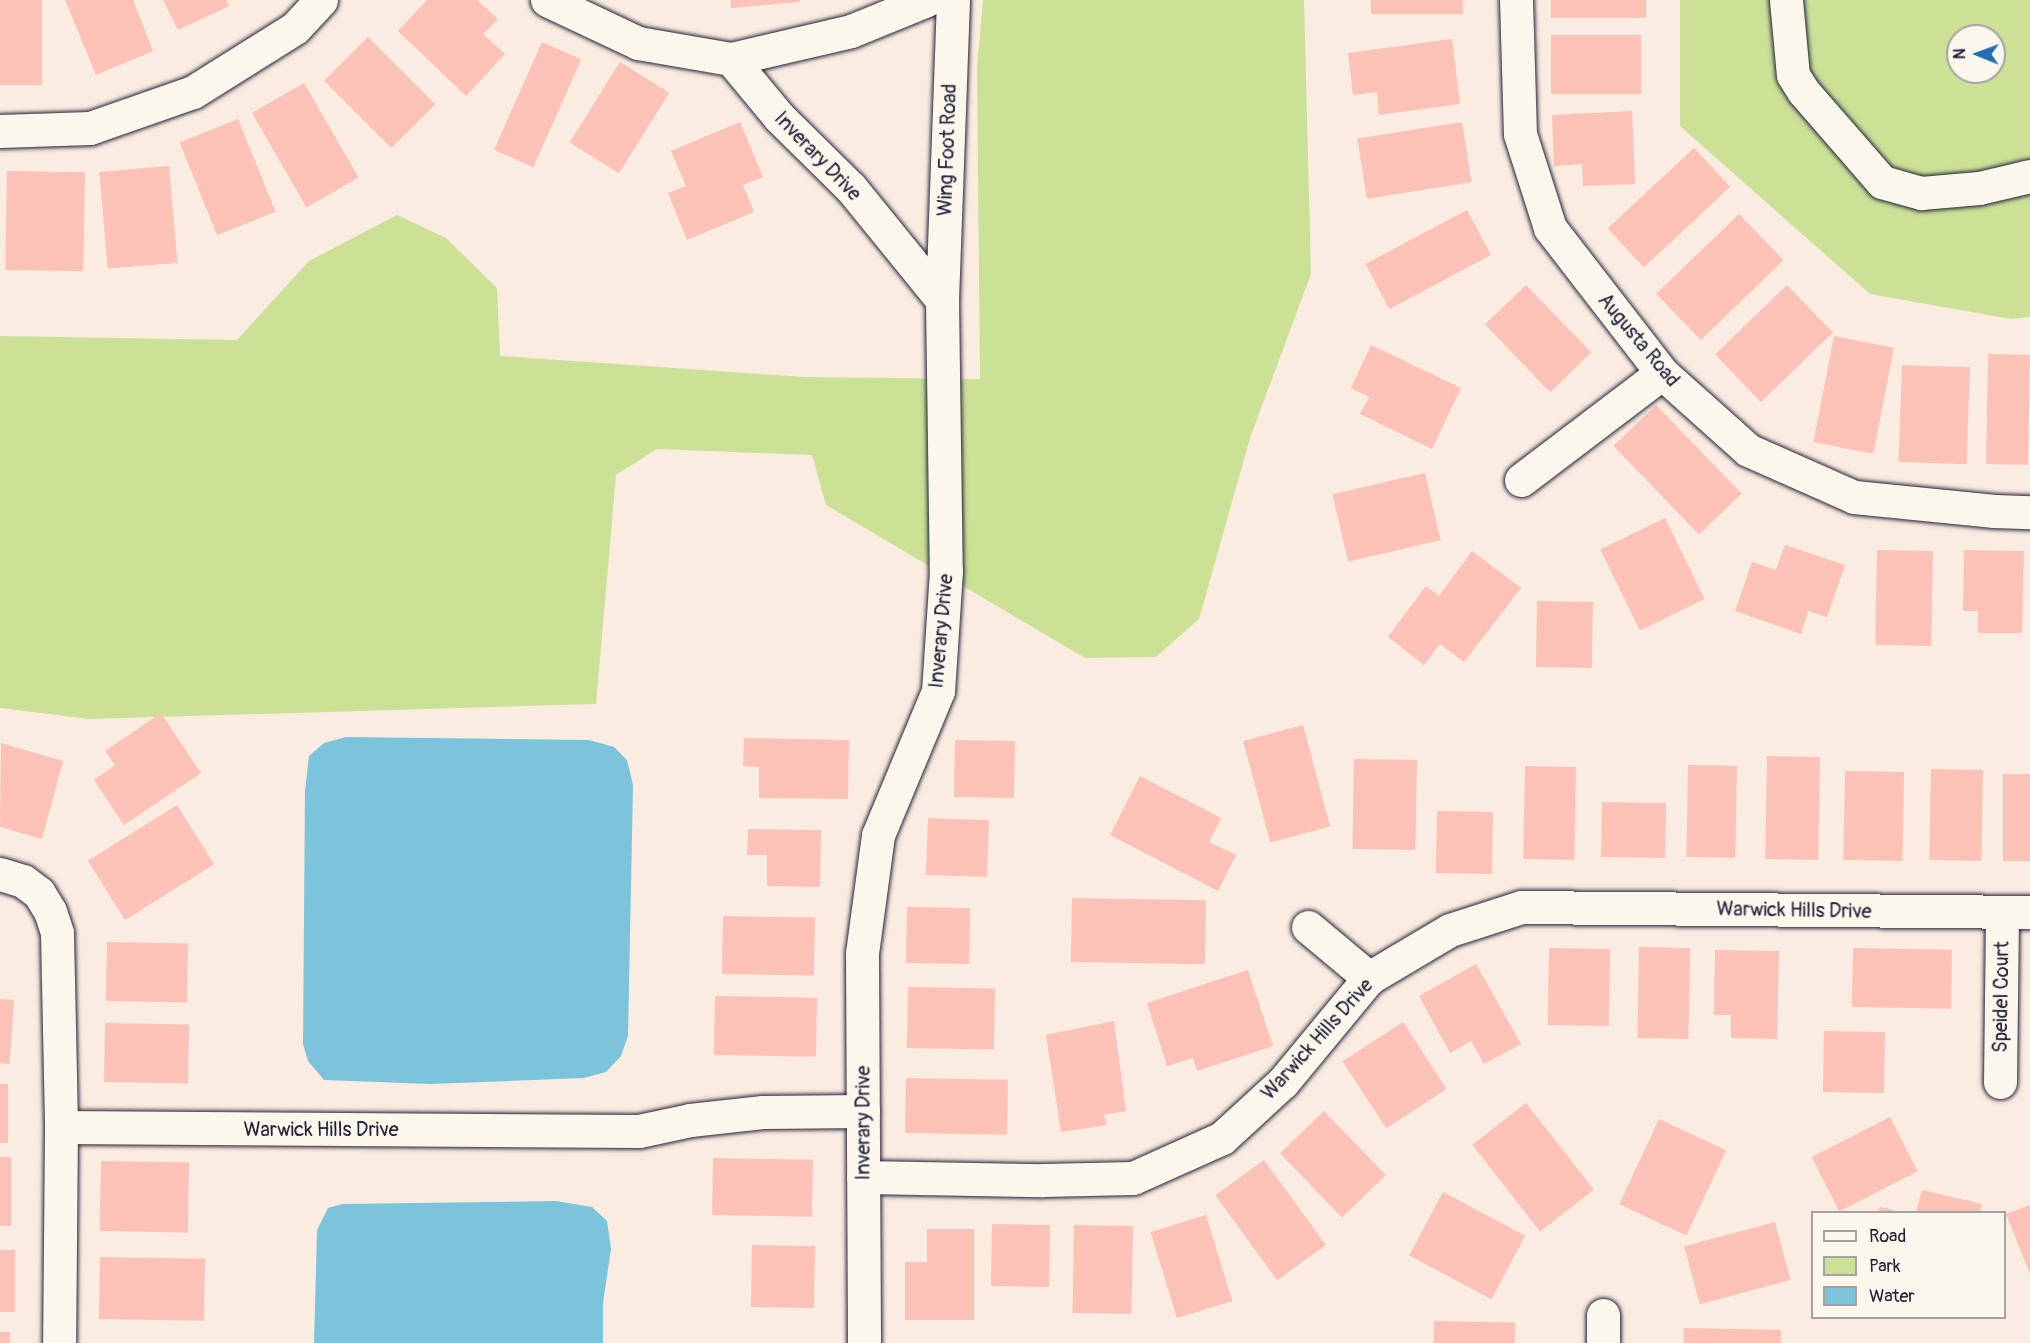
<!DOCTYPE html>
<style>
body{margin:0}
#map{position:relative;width:2030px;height:1343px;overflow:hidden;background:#fbece1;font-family:Pangolin,sans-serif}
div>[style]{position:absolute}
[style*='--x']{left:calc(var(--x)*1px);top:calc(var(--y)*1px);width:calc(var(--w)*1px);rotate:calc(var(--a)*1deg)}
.green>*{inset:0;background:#cbe196}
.water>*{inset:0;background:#7bc4db}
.building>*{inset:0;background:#fdc2b7;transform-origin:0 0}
.roads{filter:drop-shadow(0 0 2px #22223b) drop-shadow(0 0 2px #22223b)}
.minor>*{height:33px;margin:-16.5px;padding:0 16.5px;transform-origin:16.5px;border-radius:16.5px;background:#fbf7ec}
span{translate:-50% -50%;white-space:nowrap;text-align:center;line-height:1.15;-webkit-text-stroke:5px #fbf7ec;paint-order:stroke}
.street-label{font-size:20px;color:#22223b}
.legend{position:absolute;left:1811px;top:1211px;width:195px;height:108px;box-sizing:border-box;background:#fbf7ec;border:2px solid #a4a2a5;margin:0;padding:8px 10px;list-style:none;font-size:18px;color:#22223b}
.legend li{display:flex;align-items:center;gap:12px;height:30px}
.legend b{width:30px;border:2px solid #a4a2a5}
.north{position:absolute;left:1946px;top:24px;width:60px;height:60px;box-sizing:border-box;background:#fbf7ec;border:2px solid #a4a2a5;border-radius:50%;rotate:271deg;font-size:16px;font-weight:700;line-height:24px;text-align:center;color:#22223b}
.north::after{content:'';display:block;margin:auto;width:21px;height:27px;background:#1f6fb2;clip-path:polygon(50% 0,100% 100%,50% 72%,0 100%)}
</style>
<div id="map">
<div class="green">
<i style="clip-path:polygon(983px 0,1304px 0,1311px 274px,1250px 438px,1199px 619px,1156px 657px,1085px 658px,826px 505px,812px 455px,657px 449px,616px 475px,596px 704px,90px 719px,0 708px,0 336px,237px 340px,309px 261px,397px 215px,446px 238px,497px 288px,500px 356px,804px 377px,980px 379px,977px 67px)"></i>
<i style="clip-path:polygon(evenodd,1680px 0,2030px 0,2030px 317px,2011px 319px,1870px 294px,1680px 126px,1680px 0,1958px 36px,1994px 36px,1994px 72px,1958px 72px,1958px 36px)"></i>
</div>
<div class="water">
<i style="clip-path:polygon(346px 737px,589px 740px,614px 747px,627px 760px,633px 785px,628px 1036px,621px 1056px,606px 1072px,584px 1078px,430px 1084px,324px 1080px,308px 1061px,303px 1044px,305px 791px,309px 756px,324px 743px)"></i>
<i style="clip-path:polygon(556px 1201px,592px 1207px,607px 1221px,611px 1249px,603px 1303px,603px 1343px,314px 1343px,317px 1230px,328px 1208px,342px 1204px)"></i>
</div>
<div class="building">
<i style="left:0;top:0;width:42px;height:85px"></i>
<i style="clip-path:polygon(65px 0,133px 0,153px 51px,96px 75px)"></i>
<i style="clip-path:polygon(163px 0,226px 0,229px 6px,178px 30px)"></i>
<i style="clip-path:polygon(427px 0,477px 0,498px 19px,483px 34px,505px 54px,466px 96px,398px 31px)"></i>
<i style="clip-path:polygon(731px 0,800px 0,800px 2px,731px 8px)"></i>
<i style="left:1371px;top:0;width:92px;height:14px"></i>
<i style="left:1551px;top:0;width:95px;height:18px"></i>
<i style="left:1551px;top:35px;width:90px;height:59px"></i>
<i style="left:368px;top:37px;width:95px;height:62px;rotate:45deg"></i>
<i style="clip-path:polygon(1452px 39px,1460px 104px,1379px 115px,1377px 92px,1353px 95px,1348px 53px)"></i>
<i style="left:542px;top:42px;width:43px;height:118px;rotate:24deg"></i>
<i style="left:620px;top:62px;width:58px;height:95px;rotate:32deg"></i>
<i style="left:304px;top:83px;width:109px;height:60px;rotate:60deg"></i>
<i style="clip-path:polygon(1632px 111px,1635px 184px,1583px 186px,1582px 164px,1554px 166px,1552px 115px)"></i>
<i style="left:238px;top:119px;width:100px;height:63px;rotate:68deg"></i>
<i style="clip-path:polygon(740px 122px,763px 177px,743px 185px,754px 212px,687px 240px,668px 193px,686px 186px,671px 151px)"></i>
<i style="left:1462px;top:122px;width:61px;height:106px;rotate:81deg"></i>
<i style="left:1694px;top:148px;width:53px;height:118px;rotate:47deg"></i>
<i style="left:169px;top:166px;width:97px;height:70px;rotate:85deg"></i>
<i style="left:7px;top:171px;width:78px;height:99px;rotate:1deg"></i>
<i style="left:1467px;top:210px;width:51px;height:115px;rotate:62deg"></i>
<i style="left:1739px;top:214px;width:64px;height:115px;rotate:46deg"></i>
<i style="left:1526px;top:285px;width:94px;height:57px;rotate:46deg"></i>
<i style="left:1787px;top:285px;width:66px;height:100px;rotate:46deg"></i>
<i style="left:1834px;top:336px;width:61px;height:108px;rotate:11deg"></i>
<i style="clip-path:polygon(1371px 345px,1461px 388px,1432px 449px,1360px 414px,1369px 397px,1351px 388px)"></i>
<i style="left:1988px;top:354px;width:42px;height:110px;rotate:1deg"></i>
<i style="left:1902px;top:365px;width:68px;height:97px;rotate:2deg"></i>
<i style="left:1656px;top:405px;width:123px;height:59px;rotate:46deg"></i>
<i style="left:1425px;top:473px;width:69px;height:95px;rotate:77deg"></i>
<i style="left:1665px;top:518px;width:90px;height:72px;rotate:64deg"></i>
<i style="clip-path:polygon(1785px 545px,1845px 565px,1827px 617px,1808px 611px,1801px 634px,1735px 611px,1752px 562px,1776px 570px)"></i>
<i style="left:1877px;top:550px;width:56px;height:95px;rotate:1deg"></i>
<i style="clip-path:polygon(1964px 550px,2024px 551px,2022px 633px,1978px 633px,1978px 611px,1963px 611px)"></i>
<i style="clip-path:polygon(1472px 551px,1521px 588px,1464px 662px,1440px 644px,1424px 665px,1388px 637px,1426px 586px,1439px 596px)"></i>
<i style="left:1537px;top:601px;width:56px;height:66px;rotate:1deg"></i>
<i style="clip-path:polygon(161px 713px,201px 773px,124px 825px,94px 780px,115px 765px,105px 751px)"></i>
<i style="left:1303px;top:725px;width:105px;height:62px;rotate:75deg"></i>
<i style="clip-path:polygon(744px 738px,849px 740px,848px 799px,759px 798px,759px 767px,743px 766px)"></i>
<i style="left:955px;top:740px;width:60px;height:57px;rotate:1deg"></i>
<i style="clip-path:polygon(1px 743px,63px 761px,42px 839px,0 827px)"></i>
<i style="left:1767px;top:756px;width:53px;height:103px;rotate:1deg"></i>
<i style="left:1354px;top:759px;width:63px;height:90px;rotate:1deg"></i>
<i style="left:1688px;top:765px;width:49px;height:92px;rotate:1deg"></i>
<i style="left:1525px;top:766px;width:51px;height:93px;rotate:1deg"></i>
<i style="left:1931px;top:769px;width:52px;height:91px;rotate:1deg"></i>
<i style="left:1845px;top:771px;width:59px;height:89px;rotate:1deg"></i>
<i style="left:2003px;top:774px;width:27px;height:87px"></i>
<i style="clip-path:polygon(1140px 776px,1221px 818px,1209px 842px,1236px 855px,1218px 891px,1110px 835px)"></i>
<i style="left:1602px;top:802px;width:64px;height:55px;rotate:1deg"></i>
<i style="left:177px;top:805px;width:70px;height:105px;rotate:58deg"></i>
<i style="left:1437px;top:811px;width:56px;height:62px;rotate:1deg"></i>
<i style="left:928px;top:818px;width:61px;height:57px;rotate:2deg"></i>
<i style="clip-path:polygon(748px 829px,821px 830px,820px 887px,767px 886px,767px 855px,747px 855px)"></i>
<i style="left:1072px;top:898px;width:134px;height:64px;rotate:1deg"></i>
<i style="left:907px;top:907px;width:63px;height:56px;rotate:1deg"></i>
<i style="left:723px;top:916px;width:92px;height:58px;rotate:1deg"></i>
<i style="left:107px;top:942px;width:81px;height:59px;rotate:1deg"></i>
<i style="left:1639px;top:947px;width:51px;height:91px;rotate:1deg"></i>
<i style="left:1549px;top:948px;width:61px;height:77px;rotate:1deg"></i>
<i style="left:1853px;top:948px;width:99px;height:59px;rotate:1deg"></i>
<i style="clip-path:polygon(1715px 950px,1779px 951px,1777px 1039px,1731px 1038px,1731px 1015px,1714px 1015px)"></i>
<i style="clip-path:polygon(1476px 964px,1521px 1044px,1484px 1064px,1471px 1041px,1450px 1053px,1419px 996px)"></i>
<i style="clip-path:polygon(1248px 970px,1273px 1046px,1197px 1071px,1193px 1058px,1167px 1066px,1147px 1003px)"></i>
<i style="left:908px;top:987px;width:87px;height:61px;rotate:1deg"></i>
<i style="left:715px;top:996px;width:102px;height:59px;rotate:1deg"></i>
<i style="left:0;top:999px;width:14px;height:64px;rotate:4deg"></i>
<i style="clip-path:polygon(1114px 1021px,1126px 1111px,1104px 1115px,1107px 1125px,1061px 1132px,1046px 1035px)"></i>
<i style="left:1403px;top:1022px;width:80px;height:72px;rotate:57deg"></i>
<i style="left:105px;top:1023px;width:84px;height:59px;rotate:1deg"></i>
<i style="left:1824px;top:1031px;width:61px;height:61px;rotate:1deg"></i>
<i style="left:906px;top:1078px;width:102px;height:55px;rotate:1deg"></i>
<i style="left:0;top:1084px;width:8px;height:59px"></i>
<i style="left:1526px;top:1103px;width:110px;height:68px;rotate:52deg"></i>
<i style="left:1324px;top:1111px;width:89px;height:61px;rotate:46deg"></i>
<i style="left:1890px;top:1117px;width:61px;height:88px;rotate:63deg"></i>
<i style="left:1659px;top:1119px;width:74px;height:94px;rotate:25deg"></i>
<i style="left:0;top:1157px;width:11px;height:69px"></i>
<i style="left:713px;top:1158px;width:100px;height:57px;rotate:1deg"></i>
<i style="left:1264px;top:1160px;width:105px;height:60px;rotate:54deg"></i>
<i style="left:101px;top:1161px;width:88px;height:70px;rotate:1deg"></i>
<i style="clip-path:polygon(1922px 1190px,1982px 1204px,1980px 1212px,1916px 1212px)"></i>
<i style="left:1443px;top:1192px;width:93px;height:72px;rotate:28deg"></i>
<i style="clip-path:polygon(2030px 1205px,2030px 1274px,2006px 1214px)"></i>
<i style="clip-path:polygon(1880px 1207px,1901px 1212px,1878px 1212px)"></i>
<i style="left:1206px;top:1215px;width:90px;height:58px;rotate:73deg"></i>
<i style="left:1775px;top:1222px;width:60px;height:94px;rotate:75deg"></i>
<i style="left:992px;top:1224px;width:58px;height:62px;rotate:1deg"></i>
<i style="left:1074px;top:1225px;width:59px;height:88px;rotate:1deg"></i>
<i style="clip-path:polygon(927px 1229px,974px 1229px,974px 1320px,905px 1320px,905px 1262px,927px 1262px)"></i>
<i style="left:752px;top:1245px;width:63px;height:62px;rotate:1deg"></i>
<i style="left:0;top:1250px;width:15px;height:62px"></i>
<i style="left:100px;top:1257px;width:105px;height:62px;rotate:1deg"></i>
<i style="left:1434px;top:1321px;width:81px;height:22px;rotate:1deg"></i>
<i style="left:1684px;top:1328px;width:97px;height:15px;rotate:1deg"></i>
<i style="left:0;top:1332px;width:10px;height:11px"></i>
</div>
<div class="roads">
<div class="minor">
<i style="--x:547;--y:0;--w:101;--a:25.3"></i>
<i style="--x:638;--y:43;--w:94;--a:9.8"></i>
<i style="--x:731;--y:59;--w:123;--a:-13.1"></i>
<i style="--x:851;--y:31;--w:82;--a:-22.2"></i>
<i style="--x:1516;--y:0;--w:134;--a:88.3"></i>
<i style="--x:1520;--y:134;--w:99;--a:72.3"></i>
<i style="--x:1550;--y:228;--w:183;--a:52.3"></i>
<i style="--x:1662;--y:373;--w:115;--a:41.8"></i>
<i style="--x:1748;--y:450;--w:116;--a:23.9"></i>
<i style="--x:1854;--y:497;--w:141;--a:5.7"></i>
<i style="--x:1994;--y:511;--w:36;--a:2"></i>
<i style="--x:1786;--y:0;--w:75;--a:84.7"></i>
<i style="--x:1793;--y:75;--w:19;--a:58"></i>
<i style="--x:1803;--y:91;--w:121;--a:49"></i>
<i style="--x:1882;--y:182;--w:41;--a:15.8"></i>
<i style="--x:1921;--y:193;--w:58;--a:-4.9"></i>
<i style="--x:1979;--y:188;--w:52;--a:-13.2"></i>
<i style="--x:731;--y:59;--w:75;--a:50.4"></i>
<i style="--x:779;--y:117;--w:101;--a:44.6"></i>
<i style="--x:851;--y:188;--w:144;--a:50.9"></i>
<i style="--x:942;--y:300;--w:271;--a:89.2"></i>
<i style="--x:946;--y:571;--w:120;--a:93.8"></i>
<i style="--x:938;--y:691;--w:156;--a:112.6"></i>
<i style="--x:878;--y:835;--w:119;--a:97.7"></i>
<i style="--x:862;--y:953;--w:390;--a:89.7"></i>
<i style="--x:0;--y:131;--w:90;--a:-1.9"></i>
<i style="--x:90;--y:128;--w:109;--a:-19.3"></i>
<i style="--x:193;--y:92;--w:120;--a:-32.1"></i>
<i style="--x:295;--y:28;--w:38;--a:-47"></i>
<i style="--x:942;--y:300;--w:300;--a:-87.9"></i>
<i style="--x:1521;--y:480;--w:177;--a:-37.2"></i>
<i style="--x:0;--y:874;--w:24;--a:17"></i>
<i style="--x:23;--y:881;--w:20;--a:37"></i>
<i style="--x:39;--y:893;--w:21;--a:59"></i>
<i style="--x:50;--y:911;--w:23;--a:72"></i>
<i style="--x:57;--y:933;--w:194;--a:88.8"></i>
<i style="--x:61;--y:1127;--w:216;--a:90.5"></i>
<i style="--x:1308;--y:927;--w:80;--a:39.9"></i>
<i style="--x:2000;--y:1082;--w:170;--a:-89.3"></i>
<i style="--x:61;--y:1127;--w:578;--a:0.4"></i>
<i style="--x:639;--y:1131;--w:52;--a:-12.2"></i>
<i style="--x:690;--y:1120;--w:73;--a:-6.3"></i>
<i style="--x:763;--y:1112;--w:100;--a:-0.6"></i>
<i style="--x:863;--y:1177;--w:180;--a:1"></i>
<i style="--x:1043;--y:1180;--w:90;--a:-1.3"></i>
<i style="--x:1133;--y:1178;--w:98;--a:-24.2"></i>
<i style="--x:1222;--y:1138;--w:83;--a:-42.6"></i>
<i style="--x:1283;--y:1082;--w:135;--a:-50.4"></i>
<i style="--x:1369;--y:978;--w:94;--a:-30.7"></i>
<i style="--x:1450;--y:930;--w:75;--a:-17.9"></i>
<i style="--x:1521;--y:907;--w:509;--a:0.56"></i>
<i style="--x:1603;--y:1315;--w:28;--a:90"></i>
</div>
</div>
<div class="street-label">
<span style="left:947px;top:150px;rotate:-88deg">Wing Foot Road</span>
<span style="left:818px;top:156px;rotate:46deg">Inverary Drive</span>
<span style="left:1639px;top:340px;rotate:50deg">Augusta Road</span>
<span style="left:941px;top:631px;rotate:-85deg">Inverary Drive</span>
<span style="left:1794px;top:910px;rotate:1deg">Warwick Hills Drive</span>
<span style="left:2001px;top:997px;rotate:-89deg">Speidel Court</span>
<span style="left:1317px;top:1039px;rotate:-48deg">Warwick Hills Drive</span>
<span style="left:863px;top:1123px;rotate:-90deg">Inverary Drive</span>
<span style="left:321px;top:1129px">Warwick Hills Drive</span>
</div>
<ul class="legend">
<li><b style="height:8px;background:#fbf7ec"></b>Road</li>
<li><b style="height:16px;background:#cbe196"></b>Park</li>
<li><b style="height:16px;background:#7bc4db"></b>Water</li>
</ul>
<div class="north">N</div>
</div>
